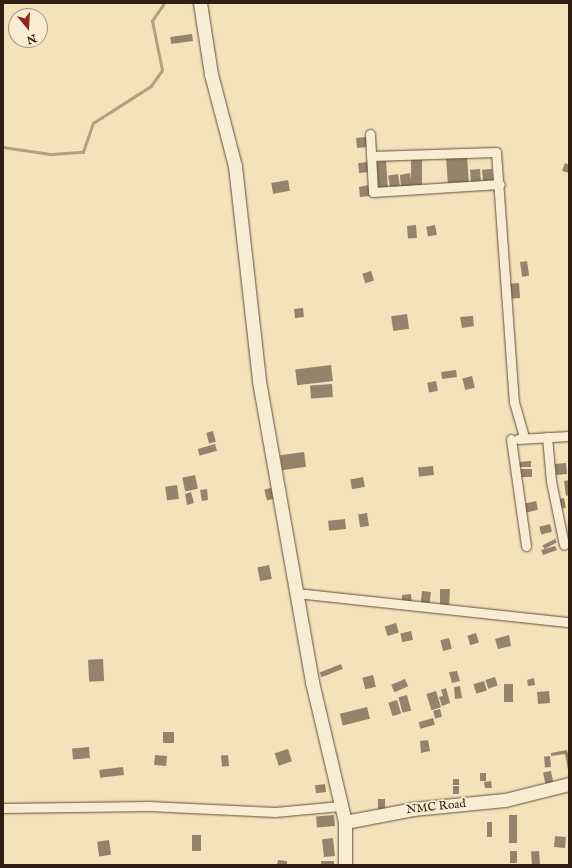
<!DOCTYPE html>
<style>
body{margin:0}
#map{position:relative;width:572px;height:868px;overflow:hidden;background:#f4e2bb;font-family:"IM FELL English",serif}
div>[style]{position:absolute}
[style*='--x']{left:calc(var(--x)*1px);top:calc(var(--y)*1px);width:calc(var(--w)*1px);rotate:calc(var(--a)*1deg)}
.stream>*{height:2.5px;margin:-1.25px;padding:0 1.25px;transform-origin:1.25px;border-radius:1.25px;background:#b19f82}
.building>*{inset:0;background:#96836b;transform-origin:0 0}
.roads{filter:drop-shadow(0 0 1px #614e3e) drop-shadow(0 0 1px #614e3e)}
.street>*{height:9px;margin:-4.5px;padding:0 4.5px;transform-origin:4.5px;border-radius:4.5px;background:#f8ecd3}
.secondary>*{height:13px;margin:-6.5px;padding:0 6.5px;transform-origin:6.5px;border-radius:6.5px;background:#f8ecd3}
span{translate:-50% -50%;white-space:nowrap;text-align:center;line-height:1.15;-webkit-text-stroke:3.5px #f8ecd3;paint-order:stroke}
.street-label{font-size:12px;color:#301d14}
.frame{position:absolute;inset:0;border:4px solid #301d14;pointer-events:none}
.north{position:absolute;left:8px;top:8px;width:40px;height:40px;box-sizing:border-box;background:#f8ecd3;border:1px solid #a89987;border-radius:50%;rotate:162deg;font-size:11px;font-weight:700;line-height:16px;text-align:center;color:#301d14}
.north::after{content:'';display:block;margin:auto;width:14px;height:18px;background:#8f2418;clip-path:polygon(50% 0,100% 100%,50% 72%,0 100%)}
</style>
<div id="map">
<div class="stream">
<i style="--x:3;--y:147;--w:49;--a:8.3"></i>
<i style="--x:51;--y:154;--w:32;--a:-4"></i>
<i style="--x:83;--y:152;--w:31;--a:-71"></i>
<i style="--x:93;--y:123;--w:69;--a:-32.5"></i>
<i style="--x:151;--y:86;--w:19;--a:-55"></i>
<i style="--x:162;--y:70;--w:50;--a:-101.5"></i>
<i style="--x:152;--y:21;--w:22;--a:-56"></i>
</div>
<div class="building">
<i style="left:192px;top:34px;width:7px;height:22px;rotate:82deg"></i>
<i style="left:366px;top:137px;width:10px;height:10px;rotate:84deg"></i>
<i style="left:467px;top:156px;width:26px;height:21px;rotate:86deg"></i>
<i style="left:411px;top:159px;width:11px;height:28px"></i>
<i style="left:386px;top:161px;width:29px;height:11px;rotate:86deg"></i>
<i style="left:368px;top:162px;width:10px;height:10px;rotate:84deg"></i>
<i style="clip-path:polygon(565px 163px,569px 165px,569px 173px,562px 171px)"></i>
<i style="left:480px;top:169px;width:14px;height:10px;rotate:86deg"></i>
<i style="left:492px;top:169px;width:12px;height:10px;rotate:85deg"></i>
<i style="clip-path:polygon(410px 173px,412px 187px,401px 188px,400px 175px)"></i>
<i style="left:398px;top:174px;width:13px;height:10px;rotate:81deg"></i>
<i style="left:288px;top:180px;width:11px;height:17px;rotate:80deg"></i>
<i style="clip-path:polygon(369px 185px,371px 196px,360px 197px,359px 187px)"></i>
<i style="left:416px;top:225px;width:13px;height:9px;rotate:86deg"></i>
<i style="left:435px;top:225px;width:10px;height:9px;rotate:79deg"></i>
<i style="left:527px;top:261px;width:15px;height:7px;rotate:82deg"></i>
<i style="left:371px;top:271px;width:10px;height:9px;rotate:73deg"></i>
<i style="left:519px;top:283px;width:15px;height:10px;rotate:86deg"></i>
<i style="left:303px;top:308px;width:9px;height:9px;rotate:84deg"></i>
<i style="left:407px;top:314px;width:15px;height:16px;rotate:82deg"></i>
<i style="clip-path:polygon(473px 316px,474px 326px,462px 328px,460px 317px)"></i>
<i style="left:331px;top:365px;width:16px;height:36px;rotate:83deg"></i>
<i style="left:456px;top:370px;width:7px;height:15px;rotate:82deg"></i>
<i style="left:472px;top:376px;width:12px;height:10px;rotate:76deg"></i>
<i style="left:436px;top:381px;width:10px;height:9px;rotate:79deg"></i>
<i style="left:332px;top:384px;width:13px;height:22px;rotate:86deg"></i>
<i style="left:213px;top:431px;width:11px;height:7px;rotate:75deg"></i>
<i style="left:215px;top:444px;width:7px;height:18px;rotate:74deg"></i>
<i style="left:304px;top:452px;width:15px;height:24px;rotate:82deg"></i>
<i style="clip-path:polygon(531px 461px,531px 467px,518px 467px,518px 462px)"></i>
<i style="left:566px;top:463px;width:11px;height:11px;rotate:85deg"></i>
<i style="left:433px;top:466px;width:9px;height:15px;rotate:84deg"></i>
<i style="left:532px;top:469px;width:8px;height:14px;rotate:90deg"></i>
<i style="left:195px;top:475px;width:14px;height:13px;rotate:78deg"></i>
<i style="left:363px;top:477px;width:10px;height:13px;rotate:79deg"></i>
<i style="clip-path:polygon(569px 480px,569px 495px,566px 496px,564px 481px)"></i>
<i style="left:177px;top:485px;width:14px;height:12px;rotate:82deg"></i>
<i style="left:271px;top:488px;width:11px;height:7px;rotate:75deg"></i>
<i style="clip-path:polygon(207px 489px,208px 500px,202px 501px,200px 490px)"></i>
<i style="clip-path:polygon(191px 492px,194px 503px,187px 505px,185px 494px)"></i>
<i style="left:564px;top:498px;width:10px;height:8px;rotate:79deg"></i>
<i style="left:536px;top:501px;width:9px;height:13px;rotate:77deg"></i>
<i style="left:367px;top:513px;width:13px;height:9px;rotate:81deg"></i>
<i style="left:345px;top:519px;width:10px;height:17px;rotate:84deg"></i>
<i style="left:550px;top:524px;width:8px;height:11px;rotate:76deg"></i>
<i style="left:555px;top:539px;width:4px;height:14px;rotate:63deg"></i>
<i style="clip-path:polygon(555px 546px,557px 550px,543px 555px,541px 550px)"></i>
<i style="left:269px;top:565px;width:14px;height:12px;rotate:78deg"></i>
<i style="clip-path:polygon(440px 589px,450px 589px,449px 608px,440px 607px)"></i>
<i style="left:422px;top:591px;width:9px;height:15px;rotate:6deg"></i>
<i style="clip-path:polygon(411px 594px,412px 604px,402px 604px,402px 595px)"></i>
<i style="left:396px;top:623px;width:10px;height:12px;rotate:73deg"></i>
<i style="left:411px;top:631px;width:9px;height:11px;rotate:77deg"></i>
<i style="left:476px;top:633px;width:10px;height:9px;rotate:73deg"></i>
<i style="clip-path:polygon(509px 635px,511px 646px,498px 649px,495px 639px)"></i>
<i style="left:449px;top:638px;width:11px;height:9px;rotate:75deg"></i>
<i style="left:103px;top:659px;width:22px;height:15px;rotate:87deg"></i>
<i style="left:341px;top:664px;width:5px;height:23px;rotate:68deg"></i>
<i style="clip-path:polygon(457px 671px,460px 681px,452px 683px,449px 672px)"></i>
<i style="left:373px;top:675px;width:12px;height:11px;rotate:76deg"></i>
<i style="left:495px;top:677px;width:9px;height:10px;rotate:72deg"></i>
<i style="clip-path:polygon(534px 678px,535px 685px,528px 686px,527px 680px)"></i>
<i style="left:405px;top:679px;width:8px;height:15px;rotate:67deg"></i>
<i style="left:484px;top:681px;width:10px;height:11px;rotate:73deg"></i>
<i style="left:504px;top:684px;width:9px;height:18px"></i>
<i style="clip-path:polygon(460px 686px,462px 698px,455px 699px,454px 687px)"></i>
<i style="clip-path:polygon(446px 688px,450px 703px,442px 706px,439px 697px,443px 696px,441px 690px)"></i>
<i style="left:436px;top:691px;width:17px;height:10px;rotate:73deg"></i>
<i style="left:549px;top:691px;width:12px;height:12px;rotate:85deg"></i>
<i style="left:407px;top:695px;width:16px;height:9px;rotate:75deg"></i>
<i style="left:397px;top:700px;width:14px;height:9px;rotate:73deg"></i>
<i style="left:367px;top:707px;width:12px;height:28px;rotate:76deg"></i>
<i style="left:440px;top:709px;width:8px;height:7px;rotate:76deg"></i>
<i style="left:433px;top:718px;width:7px;height:15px;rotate:74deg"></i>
<i style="left:163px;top:732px;width:11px;height:11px"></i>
<i style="clip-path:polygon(428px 740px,430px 751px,421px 753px,420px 741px)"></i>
<i style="left:89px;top:747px;width:11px;height:17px;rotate:85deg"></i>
<i style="left:288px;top:749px;width:13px;height:14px;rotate:72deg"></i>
<i style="clip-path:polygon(567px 750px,569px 758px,568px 770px,565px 754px,551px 756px,551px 753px)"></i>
<i style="left:155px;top:755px;width:12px;height:10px;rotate:5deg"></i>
<i style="left:228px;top:755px;width:11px;height:7px;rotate:85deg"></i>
<i style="left:550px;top:756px;width:11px;height:6px;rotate:85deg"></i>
<i style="left:123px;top:767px;width:8px;height:24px;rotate:83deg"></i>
<i style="left:551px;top:771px;width:15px;height:8px;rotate:79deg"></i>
<i style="left:486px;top:773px;width:8px;height:6px;rotate:90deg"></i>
<i style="left:453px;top:779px;width:6px;height:6px"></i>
<i style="clip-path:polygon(491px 781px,492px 788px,485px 788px,484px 782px)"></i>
<i style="left:325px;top:784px;width:8px;height:10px;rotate:83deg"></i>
<i style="left:459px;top:786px;width:8px;height:6px;rotate:90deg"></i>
<i style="left:378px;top:799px;width:7px;height:11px"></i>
<i style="left:334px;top:815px;width:11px;height:18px;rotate:85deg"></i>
<i style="left:509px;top:815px;width:8px;height:28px"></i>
<i style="left:487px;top:822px;width:5px;height:15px"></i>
<i style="left:192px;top:835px;width:9px;height:16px"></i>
<i style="left:555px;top:836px;width:11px;height:11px;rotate:5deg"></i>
<i style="left:333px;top:838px;width:18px;height:11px;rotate:84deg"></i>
<i style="left:109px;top:840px;width:15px;height:12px;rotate:82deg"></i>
<i style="left:510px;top:851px;width:7px;height:12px"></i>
<i style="left:539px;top:851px;width:14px;height:8px;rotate:86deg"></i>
<i style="clip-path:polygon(278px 860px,287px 861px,287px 865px,277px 865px)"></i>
<i style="left:321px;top:861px;width:13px;height:4px"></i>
</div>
<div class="roads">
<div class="street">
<i style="--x:370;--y:134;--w:58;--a:87"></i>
<i style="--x:373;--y:192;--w:127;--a:-3.6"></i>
<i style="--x:371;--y:156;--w:125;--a:-1.8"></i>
<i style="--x:496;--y:152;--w:251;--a:85.9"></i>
<i style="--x:514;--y:402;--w:37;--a:74"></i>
<i style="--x:547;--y:437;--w:44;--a:84.8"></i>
<i style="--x:551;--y:481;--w:65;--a:78.5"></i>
<i style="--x:511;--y:439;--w:108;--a:82"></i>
<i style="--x:518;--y:439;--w:51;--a:-3.4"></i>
<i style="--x:296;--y:593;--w:275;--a:6.1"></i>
<i style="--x:3;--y:808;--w:146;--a:-0.8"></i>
<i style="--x:149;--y:806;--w:126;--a:2.7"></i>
<i style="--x:275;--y:812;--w:65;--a:-5.3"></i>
</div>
<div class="secondary">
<i style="--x:200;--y:3;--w:72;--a:81.2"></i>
<i style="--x:211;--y:74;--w:95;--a:75.4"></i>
<i style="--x:235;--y:166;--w:216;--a:83.6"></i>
<i style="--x:259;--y:381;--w:306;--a:80"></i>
<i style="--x:312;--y:682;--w:144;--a:76.7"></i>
<i style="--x:345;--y:822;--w:43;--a:90"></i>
<i style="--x:345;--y:822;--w:69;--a:-10.8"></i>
<i style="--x:413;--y:809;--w:92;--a:-5.6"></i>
<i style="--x:505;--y:800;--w:66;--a:-14"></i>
</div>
</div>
<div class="street-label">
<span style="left:436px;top:807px;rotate:-6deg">NMC Road</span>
</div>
<div class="frame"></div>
<div class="north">N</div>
</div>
